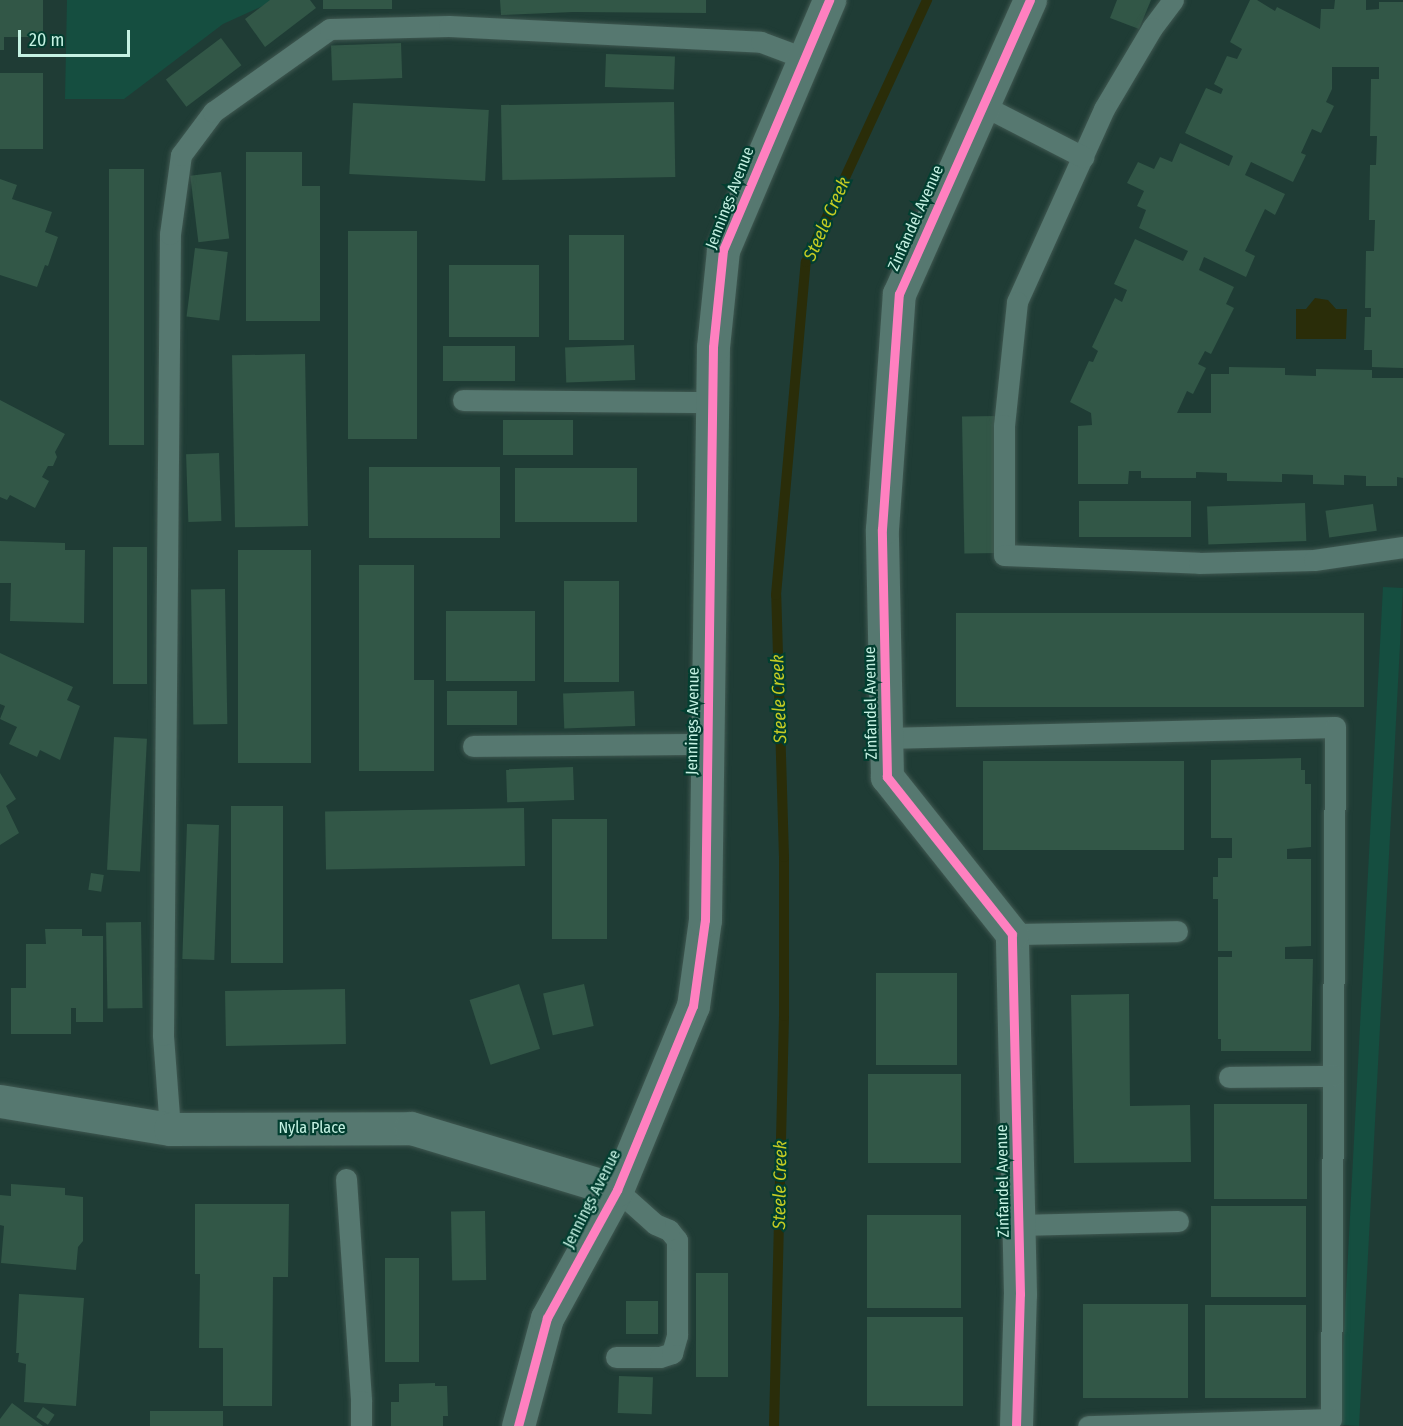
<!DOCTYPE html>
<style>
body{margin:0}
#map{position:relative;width:1403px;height:1426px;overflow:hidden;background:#1f3c35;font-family:"Fira Sans Condensed",sans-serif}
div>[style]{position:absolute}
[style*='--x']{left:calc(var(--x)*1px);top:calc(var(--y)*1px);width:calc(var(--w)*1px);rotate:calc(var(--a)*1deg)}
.built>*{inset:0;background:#154e40;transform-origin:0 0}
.water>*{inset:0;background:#2a2d09}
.stream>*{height:10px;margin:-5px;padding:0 5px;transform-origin:5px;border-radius:5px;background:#2a2d09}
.building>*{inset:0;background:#325747;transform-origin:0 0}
.roads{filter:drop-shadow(0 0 2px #405851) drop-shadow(0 0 2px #405851)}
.lane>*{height:21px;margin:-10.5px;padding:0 10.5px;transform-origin:10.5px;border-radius:10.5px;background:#567870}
.street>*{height:33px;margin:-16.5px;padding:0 16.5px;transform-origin:16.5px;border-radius:16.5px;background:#567870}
.cycleway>*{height:9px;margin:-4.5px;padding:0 4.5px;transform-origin:4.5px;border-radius:4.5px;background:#ff80c0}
span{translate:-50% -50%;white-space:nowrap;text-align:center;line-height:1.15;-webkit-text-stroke:4.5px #023e30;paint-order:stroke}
.street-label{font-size:16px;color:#c5f2e3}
.water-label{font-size:18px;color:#c5cc23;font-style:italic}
.scale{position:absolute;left:18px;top:30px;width:112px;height:27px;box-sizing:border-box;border:3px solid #c5f2e3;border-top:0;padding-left:8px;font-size:18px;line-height:21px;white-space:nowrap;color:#c5f2e3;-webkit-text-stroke:4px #023e30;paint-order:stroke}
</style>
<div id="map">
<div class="built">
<i style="clip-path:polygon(67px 0,276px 0,223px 24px,124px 99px,65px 99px)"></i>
<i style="left:1383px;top:587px;width:20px;height:839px;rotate:3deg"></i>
</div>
<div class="water">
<i style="clip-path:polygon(1315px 298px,1328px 300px,1336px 309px,1347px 309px,1346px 339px,1296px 339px,1296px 309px,1306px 309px)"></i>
</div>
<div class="stream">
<i style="--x:774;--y:1426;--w:410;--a:-88.6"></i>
<i style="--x:784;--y:1016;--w:159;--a:-90"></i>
<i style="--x:784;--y:857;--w:262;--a:-91.7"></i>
<i style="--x:776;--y:595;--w:334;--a:-84.9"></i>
<i style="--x:806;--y:262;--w:289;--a:-65.2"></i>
</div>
<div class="building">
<i style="clip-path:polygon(0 0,43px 0,43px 37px,4px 37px,4px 50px,0 50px)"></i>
<i style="clip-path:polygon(270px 0,310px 0,316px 8px,265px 47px,245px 19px)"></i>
<i style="left:323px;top:0;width:69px;height:9px"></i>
<i style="clip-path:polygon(500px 0,706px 0,706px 13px,573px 12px,501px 15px)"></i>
<i style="clip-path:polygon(1117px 0,1151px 0,1139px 29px,1110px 18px)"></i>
<i style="clip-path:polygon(1250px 0,1257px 0,1275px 11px,1277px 7px,1320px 29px,1321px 9px,1334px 9px,1335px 0,1366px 0,1366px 10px,1379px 9px,1379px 2px,1403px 2px,1403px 368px,1372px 367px,1372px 350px,1364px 350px,1365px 317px,1371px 317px,1371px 308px,1365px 308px,1366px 251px,1374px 251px,1375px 220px,1369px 220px,1370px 165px,1376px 165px,1377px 136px,1370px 136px,1371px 79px,1379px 79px,1379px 67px,1332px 67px,1332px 89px,1326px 102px,1334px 106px,1321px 133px,1312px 129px,1301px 153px,1306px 155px,1293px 182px,1251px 162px,1245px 175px,1285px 194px,1275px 215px,1265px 209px,1245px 251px,1255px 256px,1246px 277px,1204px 257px,1199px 270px,1234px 287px,1226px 304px,1234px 308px,1211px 354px,1205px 351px,1198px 364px,1206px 368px,1193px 394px,1187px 391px,1177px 413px,1211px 413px,1211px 374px,1229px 374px,1229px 367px,1285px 368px,1285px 375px,1316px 376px,1316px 369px,1372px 370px,1372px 378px,1403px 378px,1403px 478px,1397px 477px,1397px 486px,1366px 486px,1366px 476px,1344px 475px,1344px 485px,1313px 484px,1313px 475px,1282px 474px,1282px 482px,1227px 481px,1227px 473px,1196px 472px,1196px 478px,1141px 478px,1141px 471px,1129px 471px,1128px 484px,1078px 484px,1078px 426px,1092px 425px,1091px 413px,1070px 402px,1089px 361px,1093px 362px,1098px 351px,1092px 347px,1115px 298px,1122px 302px,1127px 290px,1114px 284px,1135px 239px,1183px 261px,1188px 251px,1139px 228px,1146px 210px,1137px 206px,1144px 191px,1127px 183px,1138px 162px,1154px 169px,1160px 157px,1172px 162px,1180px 143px,1229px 166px,1233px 156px,1185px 133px,1206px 88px,1221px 94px,1223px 89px,1214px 84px,1227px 56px,1237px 59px,1242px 49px,1230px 42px)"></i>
<i style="left:221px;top:38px;width:34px;height:69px;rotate:53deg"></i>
<i style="left:401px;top:43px;width:35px;height:70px;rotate:88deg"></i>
<i style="left:606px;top:54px;width:69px;height:33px;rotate:2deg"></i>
<i style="left:0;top:73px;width:43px;height:76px"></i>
<i style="left:674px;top:102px;width:75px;height:173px;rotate:89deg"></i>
<i style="left:353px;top:103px;width:136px;height:71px;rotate:3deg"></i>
<i style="clip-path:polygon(246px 152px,302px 152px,302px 186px,320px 186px,320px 321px,246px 321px)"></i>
<i style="left:109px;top:169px;width:35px;height:276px"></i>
<i style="left:221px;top:172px;width:67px;height:31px;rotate:83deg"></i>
<i style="clip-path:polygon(0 179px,17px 185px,12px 199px,52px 212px,45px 232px,58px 237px,48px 266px,45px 265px,37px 287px,0 275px)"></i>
<i style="left:348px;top:231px;width:69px;height:208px"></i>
<i style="left:569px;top:235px;width:55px;height:105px"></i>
<i style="left:195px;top:248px;width:33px;height:69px;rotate:7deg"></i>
<i style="left:449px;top:265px;width:90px;height:72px"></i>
<i style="left:634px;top:345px;width:35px;height:69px;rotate:88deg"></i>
<i style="left:515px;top:346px;width:35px;height:72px;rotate:90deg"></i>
<i style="left:305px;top:354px;width:172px;height:73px;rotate:89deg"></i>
<i style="clip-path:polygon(0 400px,65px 434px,55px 452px,57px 457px,53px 466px,48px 466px,42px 477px,49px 481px,35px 508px,10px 495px,7px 500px,0 497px)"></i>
<i style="left:997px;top:416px;width:137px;height:35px;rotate:89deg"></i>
<i style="left:573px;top:420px;width:35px;height:70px;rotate:90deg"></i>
<i style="left:219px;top:453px;width:68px;height:33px;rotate:88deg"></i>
<i style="left:369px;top:467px;width:131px;height:71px"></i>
<i style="left:515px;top:468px;width:122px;height:54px"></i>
<i style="left:1191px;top:501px;width:36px;height:112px;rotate:90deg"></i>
<i style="left:1305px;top:503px;width:38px;height:98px;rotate:88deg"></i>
<i style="left:1373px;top:504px;width:27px;height:48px;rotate:82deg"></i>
<i style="clip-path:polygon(0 541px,65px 543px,65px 550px,85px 550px,84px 623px,10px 621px,11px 583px,0 583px)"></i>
<i style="left:113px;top:547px;width:34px;height:137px"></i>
<i style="left:238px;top:550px;width:73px;height:213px"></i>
<i style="clip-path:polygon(359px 565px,414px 565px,414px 680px,434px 680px,434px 771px,359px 771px)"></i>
<i style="left:564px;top:581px;width:55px;height:101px"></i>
<i style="left:225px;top:589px;width:135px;height:34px;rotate:89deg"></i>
<i style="left:446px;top:611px;width:89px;height:70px"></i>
<i style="left:956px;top:613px;width:408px;height:94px"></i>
<i style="clip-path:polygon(0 653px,73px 687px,67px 700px,80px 706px,60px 760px,40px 750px,37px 757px,9px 744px,17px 727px,0 719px,5px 706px,0 704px)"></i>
<i style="left:517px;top:691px;width:34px;height:70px;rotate:90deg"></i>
<i style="left:634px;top:691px;width:35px;height:71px;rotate:88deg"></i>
<i style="left:114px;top:737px;width:33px;height:133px;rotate:3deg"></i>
<i style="clip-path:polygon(1301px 758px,1301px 770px,1305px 770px,1305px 784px,1311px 784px,1311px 847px,1287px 849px,1287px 859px,1311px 859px,1311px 946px,1285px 947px,1285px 959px,1313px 959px,1311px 1051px,1221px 1051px,1221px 1039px,1218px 1039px,1218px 957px,1232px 957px,1232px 951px,1218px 951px,1218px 899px,1213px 899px,1213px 877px,1218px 877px,1218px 858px,1232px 858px,1232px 838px,1211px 838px,1211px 760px)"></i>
<i style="left:983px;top:761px;width:201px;height:89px"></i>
<i style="left:573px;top:767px;width:33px;height:67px;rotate:88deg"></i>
<i style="clip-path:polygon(0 773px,16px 799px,6px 806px,19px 833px,0 845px)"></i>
<i style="left:283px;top:806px;width:157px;height:52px;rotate:90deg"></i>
<i style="left:524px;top:808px;width:58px;height:199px;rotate:89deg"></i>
<i style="left:552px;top:819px;width:55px;height:120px"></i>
<i style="left:187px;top:824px;width:32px;height:135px;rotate:2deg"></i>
<i style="left:91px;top:873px;width:13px;height:17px;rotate:9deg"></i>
<i style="left:141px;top:922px;width:86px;height:35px;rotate:89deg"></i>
<i style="clip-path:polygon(45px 929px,82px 929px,82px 936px,103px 936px,103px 1022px,76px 1022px,76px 1008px,71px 1008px,71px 1034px,11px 1034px,11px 988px,26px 988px,26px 944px,46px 944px)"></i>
<i style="left:876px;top:973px;width:81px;height:92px"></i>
<i style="left:519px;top:984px;width:68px;height:52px;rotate:72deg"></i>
<i style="left:584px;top:984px;width:43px;height:42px;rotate:77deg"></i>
<i style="left:345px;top:989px;width:55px;height:120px;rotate:89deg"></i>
<i style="clip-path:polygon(1129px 994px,1130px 1106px,1190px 1105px,1191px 1162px,1074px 1163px,1071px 995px)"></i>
<i style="left:868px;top:1074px;width:93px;height:89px"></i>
<i style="left:1214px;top:1104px;width:93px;height:95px"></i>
<i style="clip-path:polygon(11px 1184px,65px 1188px,65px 1195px,83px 1197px,83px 1241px,78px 1247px,76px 1270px,1px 1263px,4px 1226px,0 1225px,0 1195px,11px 1196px)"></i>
<i style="clip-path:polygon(195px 1204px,289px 1204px,288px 1277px,273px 1277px,272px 1406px,223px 1406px,223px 1348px,199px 1348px,200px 1274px,195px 1274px)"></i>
<i style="left:1211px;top:1206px;width:95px;height:91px"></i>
<i style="left:485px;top:1211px;width:69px;height:34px;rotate:89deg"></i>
<i style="left:867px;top:1215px;width:94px;height:93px"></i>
<i style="left:385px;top:1258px;width:34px;height:104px"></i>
<i style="left:696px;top:1273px;width:32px;height:104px"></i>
<i style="clip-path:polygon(19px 1294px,84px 1298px,76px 1406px,24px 1402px,26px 1364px,18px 1362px,19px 1353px,16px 1353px)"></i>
<i style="left:626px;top:1301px;width:32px;height:33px"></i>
<i style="left:1083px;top:1304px;width:105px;height:94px"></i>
<i style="left:1205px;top:1305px;width:101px;height:93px"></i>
<i style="left:867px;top:1317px;width:96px;height:89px"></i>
<i style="left:619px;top:1376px;width:34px;height:37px;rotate:2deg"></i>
<i style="clip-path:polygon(435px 1383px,435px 1386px,447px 1386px,448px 1416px,443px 1416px,443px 1426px,391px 1426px,391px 1402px,399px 1402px,399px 1384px)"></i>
<i style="clip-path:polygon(12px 1403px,43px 1426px,0 1426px,0 1419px)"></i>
<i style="left:43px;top:1407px;width:14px;height:12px;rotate:34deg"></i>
<i style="left:150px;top:1411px;width:73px;height:15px"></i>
</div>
<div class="roads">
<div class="lane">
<i style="--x:1173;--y:0;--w:35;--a:127"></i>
<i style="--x:1152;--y:28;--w:94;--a:120.7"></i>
<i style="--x:1104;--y:109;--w:212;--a:114.3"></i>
<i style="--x:1017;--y:302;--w:124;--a:96"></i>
<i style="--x:1004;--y:425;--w:130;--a:90"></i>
<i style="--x:1004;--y:555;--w:195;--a:2.3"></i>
<i style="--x:1199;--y:563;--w:115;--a:-1.5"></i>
<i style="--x:1314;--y:560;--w:90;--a:-8.3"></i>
<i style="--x:982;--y:105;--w:114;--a:27.2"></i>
<i style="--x:463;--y:400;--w:249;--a:0.5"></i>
<i style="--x:886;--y:738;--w:449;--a:-1.4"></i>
<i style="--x:1335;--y:727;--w:692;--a:90.33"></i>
<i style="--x:1331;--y:1419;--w:243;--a:178.3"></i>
<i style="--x:473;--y:746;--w:235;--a:-0.5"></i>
<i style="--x:1012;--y:934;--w:165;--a:-1"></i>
<i style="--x:1229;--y:1077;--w:104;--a:-0.6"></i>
<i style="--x:170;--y:1129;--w:94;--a:-94.3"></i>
<i style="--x:163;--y:1035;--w:801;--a:-89.5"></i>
<i style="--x:170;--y:234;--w:80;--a:-82.1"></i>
<i style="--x:181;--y:155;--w:54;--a:-53.3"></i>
<i style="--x:213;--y:112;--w:143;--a:-35.4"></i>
<i style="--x:330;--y:29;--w:119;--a:-1.4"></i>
<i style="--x:449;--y:26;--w:312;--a:2.9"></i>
<i style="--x:761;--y:42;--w:46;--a:20.4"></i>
<i style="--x:346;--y:1179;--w:223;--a:86.1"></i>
<i style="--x:361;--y:1401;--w:25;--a:90"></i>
<i style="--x:1019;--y:1225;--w:159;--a:-1.4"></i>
<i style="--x:616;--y:1357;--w:44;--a:0"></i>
<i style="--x:660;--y:1357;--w:13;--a:-18"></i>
<i style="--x:672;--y:1353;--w:19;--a:-74"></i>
<i style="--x:677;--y:1335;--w:95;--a:-90"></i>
<i style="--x:677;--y:1240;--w:13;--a:-129"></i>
<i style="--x:669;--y:1230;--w:15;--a:-157"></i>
<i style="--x:655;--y:1224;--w:51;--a:-138.2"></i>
</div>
<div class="street">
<i style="--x:0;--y:1101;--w:172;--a:9.4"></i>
<i style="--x:170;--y:1129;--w:241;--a:-0.2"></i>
<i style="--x:411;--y:1128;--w:215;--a:16.8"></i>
<i style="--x:518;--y:1426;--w:112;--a:-75"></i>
<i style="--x:547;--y:1318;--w:146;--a:-61.3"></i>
<i style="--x:617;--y:1190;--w:199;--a:-67.6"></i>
<i style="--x:693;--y:1006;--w:87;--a:-82.1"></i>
<i style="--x:705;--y:920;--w:573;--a:-89.2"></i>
<i style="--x:713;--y:347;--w:98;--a:-84.1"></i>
<i style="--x:723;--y:250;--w:272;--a:-67"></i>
<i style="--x:1016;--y:1426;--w:132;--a:-88.3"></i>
<i style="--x:1020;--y:1294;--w:360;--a:-91.3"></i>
<i style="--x:1012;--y:934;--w:201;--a:-128.5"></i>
<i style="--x:887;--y:777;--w:248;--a:-91.2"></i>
<i style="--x:882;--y:529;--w:236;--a:-85.9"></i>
<i style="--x:899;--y:294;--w:322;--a:-66"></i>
</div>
</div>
<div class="cycleway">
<i style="--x:518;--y:1426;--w:112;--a:-75"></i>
<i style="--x:547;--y:1318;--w:146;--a:-61.3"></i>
<i style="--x:617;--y:1190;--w:199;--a:-67.6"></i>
<i style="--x:693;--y:1006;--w:87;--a:-82.1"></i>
<i style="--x:705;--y:920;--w:573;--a:-89.2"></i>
<i style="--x:713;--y:347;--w:98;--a:-84.1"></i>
<i style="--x:723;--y:250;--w:272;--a:-67"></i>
<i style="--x:1016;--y:1426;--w:132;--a:-88.3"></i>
<i style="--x:1020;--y:1294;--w:360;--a:-91.3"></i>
<i style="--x:1012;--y:934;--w:201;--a:-128.5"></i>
<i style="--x:887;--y:777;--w:248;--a:-91.2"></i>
<i style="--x:882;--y:529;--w:236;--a:-85.9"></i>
<i style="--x:899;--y:294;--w:322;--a:-66"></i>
</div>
<div class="street-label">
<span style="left:730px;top:198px;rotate:-69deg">Jennings Avenue</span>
<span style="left:916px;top:218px;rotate:-66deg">Zinfandel Avenue</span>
<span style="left:871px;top:703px;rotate:-91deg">Zinfandel Avenue</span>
<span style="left:693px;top:721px;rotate:-89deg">Jennings Avenue</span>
<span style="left:312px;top:1128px">Nyla Place</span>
<span style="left:1003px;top:1181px;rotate:-91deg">Zinfandel Avenue</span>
<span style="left:592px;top:1199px;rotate:-63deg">Jennings Avenue</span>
</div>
<div class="water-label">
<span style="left:827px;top:219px;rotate:-66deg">Steele Creek</span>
<span style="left:779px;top:699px;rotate:-92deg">Steele Creek</span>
<span style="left:780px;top:1185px;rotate:-89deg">Steele Creek</span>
</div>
<div class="scale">20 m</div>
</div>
